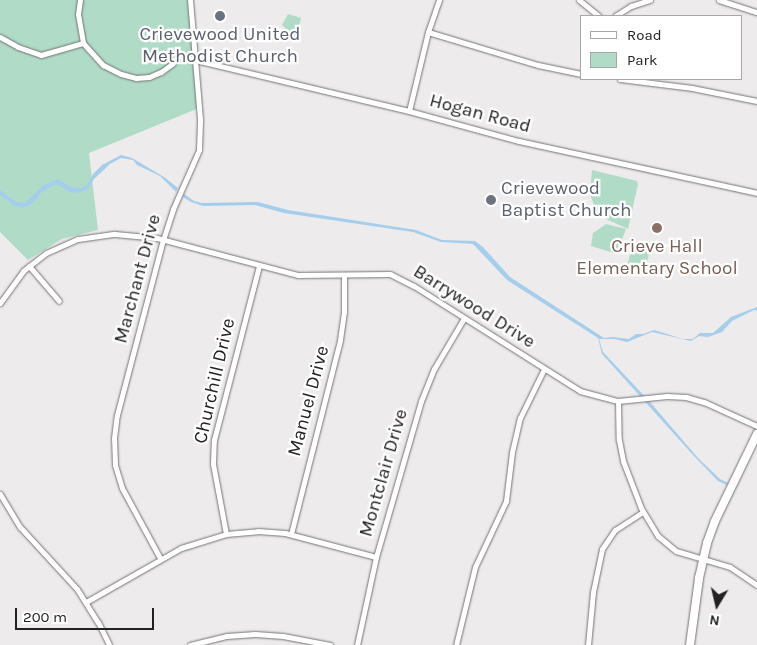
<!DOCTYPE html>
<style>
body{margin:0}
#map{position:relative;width:757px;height:645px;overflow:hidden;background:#eeebed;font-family:Karla,sans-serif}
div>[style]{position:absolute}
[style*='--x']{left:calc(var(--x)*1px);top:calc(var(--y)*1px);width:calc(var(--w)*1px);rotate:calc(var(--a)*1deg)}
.green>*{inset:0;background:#b0dcc7}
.water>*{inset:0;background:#a5ceed}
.roads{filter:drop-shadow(0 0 1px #747274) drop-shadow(0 0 1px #747274)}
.street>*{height:5px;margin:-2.5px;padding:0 2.5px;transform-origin:2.5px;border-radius:2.5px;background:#fff}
.secondary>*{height:8px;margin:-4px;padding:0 4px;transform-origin:4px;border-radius:4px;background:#fff}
.dots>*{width:14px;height:14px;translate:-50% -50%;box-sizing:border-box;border:2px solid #fff;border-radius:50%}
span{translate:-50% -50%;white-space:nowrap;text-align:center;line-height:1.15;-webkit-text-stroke:4.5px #fff;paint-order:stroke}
.worship-label{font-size:19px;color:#5b616d}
.left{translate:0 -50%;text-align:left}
.street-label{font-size:19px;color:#232223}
.education-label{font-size:19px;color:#785e54}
.legend{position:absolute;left:580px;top:15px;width:162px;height:65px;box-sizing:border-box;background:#fff;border:1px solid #a7a7a7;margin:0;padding:6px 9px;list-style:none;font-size:15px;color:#232223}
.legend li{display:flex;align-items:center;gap:10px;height:25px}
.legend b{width:25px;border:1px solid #a7a7a7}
.north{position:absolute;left:692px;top:580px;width:50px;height:50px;-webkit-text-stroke:4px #fff;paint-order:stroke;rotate:189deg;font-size:14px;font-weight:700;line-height:20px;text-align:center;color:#232223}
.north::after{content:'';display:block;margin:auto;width:18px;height:22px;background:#232223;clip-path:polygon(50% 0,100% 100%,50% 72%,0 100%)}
.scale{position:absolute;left:15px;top:608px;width:139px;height:22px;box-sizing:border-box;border:2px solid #232223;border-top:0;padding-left:6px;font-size:15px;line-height:18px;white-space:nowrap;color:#232223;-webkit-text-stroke:4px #fff;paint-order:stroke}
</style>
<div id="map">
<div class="green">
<i style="clip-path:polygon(0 0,190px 0,199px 108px,89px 153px,98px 230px,62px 239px,28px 260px,0 232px)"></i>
<i style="clip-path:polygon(288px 14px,301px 18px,296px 38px,282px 25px)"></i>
<i style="clip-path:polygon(592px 170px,637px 181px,638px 184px,628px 229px,608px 220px,595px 209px,590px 193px)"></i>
<i style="clip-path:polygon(606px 224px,626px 229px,618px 250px,614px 253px,591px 246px,593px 233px)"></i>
<i style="clip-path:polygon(632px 243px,641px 246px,649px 254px,647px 262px,642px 265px,636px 264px,635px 270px,627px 268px)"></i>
</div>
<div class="water">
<i style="clip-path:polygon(121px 155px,132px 158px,164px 177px,178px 188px,176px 192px,160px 176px,137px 165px,133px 160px,121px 158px,110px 164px,94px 179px,88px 189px,81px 192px,72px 193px,56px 184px,42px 192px,32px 204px,23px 208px,15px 206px,0 195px,0 190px,16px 202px,25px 203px,42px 186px,58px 179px,71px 187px,81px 188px,87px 185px,93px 174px,102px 165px)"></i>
<i style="clip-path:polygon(184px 194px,194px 201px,202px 203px,258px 202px,288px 210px,416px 230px,442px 240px,475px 241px,483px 247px,510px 277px,604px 338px,613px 337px,629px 339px,636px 334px,643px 334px,654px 330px,683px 339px,693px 339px,700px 333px,713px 333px,731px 317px,757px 307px,757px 311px,754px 310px,732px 321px,722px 332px,708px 337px,699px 336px,691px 341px,652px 332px,627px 342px,614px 339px,599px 339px,603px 352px,650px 402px,698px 458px,720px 479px,728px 483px,727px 485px,718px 481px,693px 455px,602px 354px,598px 338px,507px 280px,473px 244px,441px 242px,413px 232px,284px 213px,255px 205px,203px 206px,191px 202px,183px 197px)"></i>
</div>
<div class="roads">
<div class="street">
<i style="--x:80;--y:0;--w:14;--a:98"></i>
<i style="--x:78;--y:14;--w:29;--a:80"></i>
<i style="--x:579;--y:0;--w:26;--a:39"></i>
<i style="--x:719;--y:0;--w:40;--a:18"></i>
<i style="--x:615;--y:16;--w:19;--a:-32"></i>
<i style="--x:631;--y:6;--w:20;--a:-18"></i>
<i style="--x:428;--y:32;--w:115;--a:16.7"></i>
<i style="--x:538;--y:65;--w:44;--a:11.8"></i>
<i style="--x:0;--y:37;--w:21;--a:29"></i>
<i style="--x:18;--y:47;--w:24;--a:19"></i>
<i style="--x:41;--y:55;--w:44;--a:-15.9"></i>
<i style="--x:83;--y:43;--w:30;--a:48"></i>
<i style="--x:103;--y:65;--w:20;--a:27"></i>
<i style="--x:121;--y:74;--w:16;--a:15"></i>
<i style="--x:136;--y:78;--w:13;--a:-4"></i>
<i style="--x:149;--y:77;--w:13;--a:-23"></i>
<i style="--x:161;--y:72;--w:14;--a:-36"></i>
<i style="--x:172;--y:64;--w:10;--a:-53"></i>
<i style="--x:178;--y:56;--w:237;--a:13.4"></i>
<i style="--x:409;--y:111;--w:114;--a:15.3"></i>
<i style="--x:519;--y:141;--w:244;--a:12.3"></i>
<i style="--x:620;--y:79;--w:73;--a:7.1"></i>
<i style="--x:692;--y:88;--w:66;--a:11.3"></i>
<i style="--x:409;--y:111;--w:81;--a:-76.5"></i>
<i style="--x:428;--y:32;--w:34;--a:-71"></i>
<i style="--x:29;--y:266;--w:46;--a:49.4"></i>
<i style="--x:0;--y:303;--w:39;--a:-54"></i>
<i style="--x:23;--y:271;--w:29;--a:-38"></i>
<i style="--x:46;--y:253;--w:35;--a:-24"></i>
<i style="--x:78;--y:239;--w:37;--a:-8"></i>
<i style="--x:115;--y:234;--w:42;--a:5.4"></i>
<i style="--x:157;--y:238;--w:146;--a:14.7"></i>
<i style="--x:298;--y:275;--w:92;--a:-0.6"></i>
<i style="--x:390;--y:274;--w:27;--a:27"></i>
<i style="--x:414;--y:286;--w:196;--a:32.3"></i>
<i style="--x:580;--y:391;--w:39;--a:15"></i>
<i style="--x:618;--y:401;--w:49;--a:-5.8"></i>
<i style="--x:667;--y:396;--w:19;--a:3"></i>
<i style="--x:686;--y:397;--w:19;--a:16"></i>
<i style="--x:704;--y:402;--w:58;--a:24.4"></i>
<i style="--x:618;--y:401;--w:39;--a:89"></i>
<i style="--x:619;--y:440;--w:21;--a:79"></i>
<i style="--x:623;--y:461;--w:50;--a:69"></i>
<i style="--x:641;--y:508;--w:33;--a:59"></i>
<i style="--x:658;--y:536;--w:23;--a:40"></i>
<i style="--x:676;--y:551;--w:56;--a:16.5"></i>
<i style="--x:730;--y:567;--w:32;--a:34"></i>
<i style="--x:0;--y:494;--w:39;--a:59"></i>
<i style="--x:20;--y:527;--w:84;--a:47.4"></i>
<i style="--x:77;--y:589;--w:39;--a:58"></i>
<i style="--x:98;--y:622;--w:25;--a:64"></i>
<i style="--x:226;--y:534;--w:71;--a:-100.5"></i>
<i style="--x:213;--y:464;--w:24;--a:-88"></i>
<i style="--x:214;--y:440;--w:180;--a:-75.5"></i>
<i style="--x:291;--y:534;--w:200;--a:-75.8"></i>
<i style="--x:340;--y:340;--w:29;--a:-82"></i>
<i style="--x:344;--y:311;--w:36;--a:-90"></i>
<i style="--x:160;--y:558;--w:80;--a:-118.5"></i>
<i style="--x:122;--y:488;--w:24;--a:-107"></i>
<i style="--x:115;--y:465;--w:27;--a:-92"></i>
<i style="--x:114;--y:438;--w:23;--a:-83"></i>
<i style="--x:117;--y:415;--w:181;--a:-75.3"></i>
<i style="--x:163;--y:240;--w:33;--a:-72"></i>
<i style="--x:173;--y:209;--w:64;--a:-66.2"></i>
<i style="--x:199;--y:150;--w:31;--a:-88"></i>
<i style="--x:200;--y:119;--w:119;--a:-94.8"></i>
<i style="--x:86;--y:602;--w:109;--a:-29.6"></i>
<i style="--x:181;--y:548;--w:47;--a:-17.3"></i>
<i style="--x:226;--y:534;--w:32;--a:-5"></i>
<i style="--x:258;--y:531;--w:27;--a:4"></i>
<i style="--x:285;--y:533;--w:94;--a:14.8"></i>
<i style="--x:190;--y:645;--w:38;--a:-14"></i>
<i style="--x:227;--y:636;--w:28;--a:-4"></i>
<i style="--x:255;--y:634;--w:28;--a:4"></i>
<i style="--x:283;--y:636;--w:48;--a:10.8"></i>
<i style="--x:357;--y:645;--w:90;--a:-77.8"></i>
<i style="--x:376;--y:557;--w:162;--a:-73.9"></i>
<i style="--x:421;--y:401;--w:35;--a:-68"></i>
<i style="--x:434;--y:369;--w:59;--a:-59.5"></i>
<i style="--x:456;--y:645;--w:80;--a:-76.3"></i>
<i style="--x:475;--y:567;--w:73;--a:-64.8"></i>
<i style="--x:506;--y:501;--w:49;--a:-83"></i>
<i style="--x:512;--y:452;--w:35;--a:-77"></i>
<i style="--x:520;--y:418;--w:55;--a:-63.9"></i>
<i style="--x:588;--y:645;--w:53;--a:-84.6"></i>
<i style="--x:593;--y:592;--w:44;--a:-78.2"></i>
<i style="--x:602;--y:549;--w:23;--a:-56"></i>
<i style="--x:615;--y:530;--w:33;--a:-33"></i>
</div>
<div class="secondary">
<i style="--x:690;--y:645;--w:68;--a:-82.3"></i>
<i style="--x:699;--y:578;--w:36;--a:-77"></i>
<i style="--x:707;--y:543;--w:23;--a:-70"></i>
<i style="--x:715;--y:521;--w:97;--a:-64.2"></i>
</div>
</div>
<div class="dots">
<i style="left:220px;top:16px;background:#6b7280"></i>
<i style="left:491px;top:200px;background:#6b7280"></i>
<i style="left:657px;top:228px;background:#8d6e63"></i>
</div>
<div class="worship-label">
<span style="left:220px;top:46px">Crievewood United<br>Methodist Church</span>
<span class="left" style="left:501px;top:200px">Crievewood<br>Baptist Church</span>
</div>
<div class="street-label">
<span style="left:480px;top:114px;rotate:15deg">Hogan Road</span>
<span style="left:138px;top:279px;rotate:-75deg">Marchant Drive</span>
<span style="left:474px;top:307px;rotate:32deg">Barrywood Drive</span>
<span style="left:215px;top:381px;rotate:-77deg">Churchill Drive</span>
<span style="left:309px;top:401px;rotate:-75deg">Manuel Drive</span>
<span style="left:384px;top:473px;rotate:-74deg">Montclair Drive</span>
</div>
<div class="education-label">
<span style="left:657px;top:258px">Crieve Hall<br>Elementary School</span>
</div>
<ul class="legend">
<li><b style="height:6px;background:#fff"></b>Road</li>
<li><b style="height:14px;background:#b0dcc7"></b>Park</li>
</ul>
<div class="north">N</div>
<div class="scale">200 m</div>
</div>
